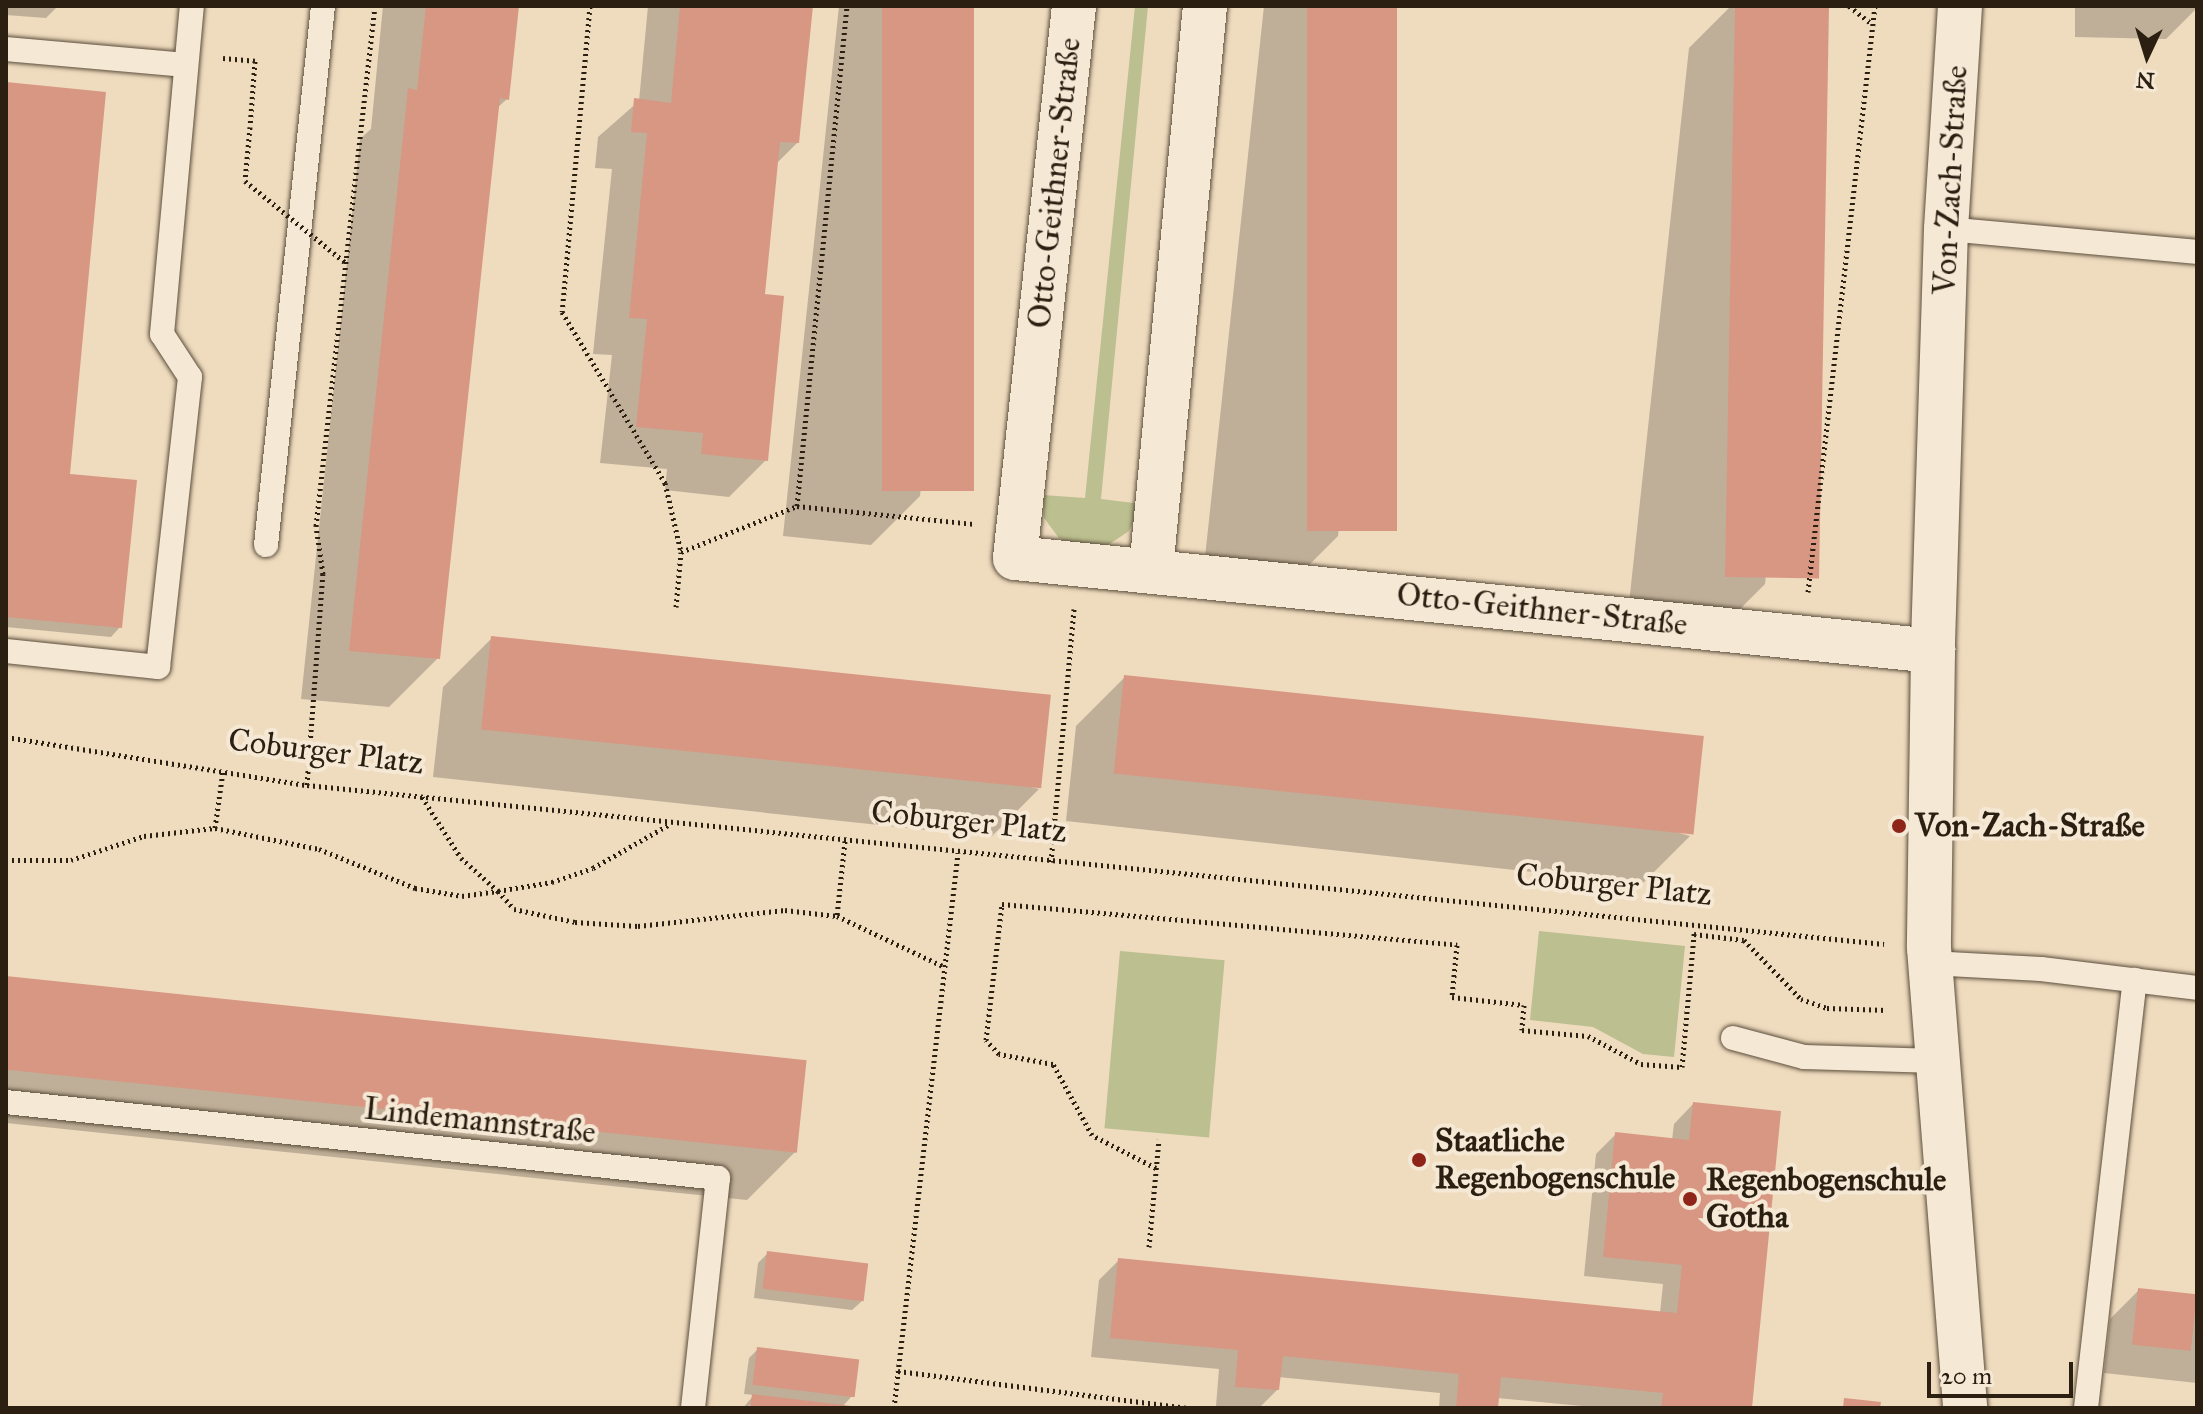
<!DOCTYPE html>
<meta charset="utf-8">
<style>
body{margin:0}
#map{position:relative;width:2203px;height:1414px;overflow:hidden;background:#efdbbe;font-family:"IM FELL Great Primer",serif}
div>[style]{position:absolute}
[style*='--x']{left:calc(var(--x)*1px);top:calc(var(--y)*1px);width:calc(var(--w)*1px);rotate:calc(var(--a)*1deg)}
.green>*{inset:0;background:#bcbf8f;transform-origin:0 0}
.shadow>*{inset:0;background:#0003}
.building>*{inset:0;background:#d79783;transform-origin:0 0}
.path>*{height:5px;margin-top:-2.5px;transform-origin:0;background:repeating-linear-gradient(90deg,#2a1f11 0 2px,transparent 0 6px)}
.roads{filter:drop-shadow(0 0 2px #5b4e3c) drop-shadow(0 0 2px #5b4e3c)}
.lane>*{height:24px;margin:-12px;padding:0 12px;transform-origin:12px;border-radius:12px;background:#f5e8d5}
.street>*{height:44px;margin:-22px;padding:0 22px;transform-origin:22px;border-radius:22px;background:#f5e8d5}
.path-bridge>*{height:5px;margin-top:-2.5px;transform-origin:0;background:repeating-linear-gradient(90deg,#2a1f11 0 2px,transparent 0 6px)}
.dots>*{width:22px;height:22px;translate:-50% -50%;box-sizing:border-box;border:4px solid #f5e8d5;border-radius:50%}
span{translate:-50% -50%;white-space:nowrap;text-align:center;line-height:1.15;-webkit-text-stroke:8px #f5e8d5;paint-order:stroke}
.street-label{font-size:32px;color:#2a1f11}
.poi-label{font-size:32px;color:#2a1f11;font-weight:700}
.left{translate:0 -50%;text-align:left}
.frame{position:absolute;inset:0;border:8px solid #2a1f11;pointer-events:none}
.north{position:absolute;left:2107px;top:16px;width:80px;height:80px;-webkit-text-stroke:6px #f5e8d5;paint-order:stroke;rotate:184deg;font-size:22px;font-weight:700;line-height:32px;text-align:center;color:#2a1f11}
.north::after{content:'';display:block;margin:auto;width:28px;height:36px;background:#2a1f11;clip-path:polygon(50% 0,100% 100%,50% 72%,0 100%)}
.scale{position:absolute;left:1927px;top:1362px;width:146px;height:36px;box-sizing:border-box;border:4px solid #2a1f11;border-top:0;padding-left:10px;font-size:24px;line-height:28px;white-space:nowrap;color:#2a1f11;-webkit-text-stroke:6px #f5e8d5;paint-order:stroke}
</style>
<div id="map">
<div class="green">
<i style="clip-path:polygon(1135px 6px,1148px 6px,1101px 499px,1142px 504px,1129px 531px,1108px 545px,1082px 548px,1059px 538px,1044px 518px,1043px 495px,1085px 498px)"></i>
<i style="clip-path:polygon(1539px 931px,1685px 946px,1674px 1057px,1643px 1054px,1593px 1027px,1530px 1020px)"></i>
<i style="left:1120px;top:951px;width:105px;height:178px;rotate:5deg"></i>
</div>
<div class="shadow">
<i style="clip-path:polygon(6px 6px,58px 6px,46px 18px,6px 15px)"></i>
<i style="clip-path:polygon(383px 6px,517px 6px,507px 99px,497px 108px,438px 658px,389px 707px,301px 699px,360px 139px,371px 129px)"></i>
<i style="clip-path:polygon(648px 6px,811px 6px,797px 143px,776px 164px,763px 296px,766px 460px,729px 497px,665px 490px,667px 469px,600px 463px,612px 355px,593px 354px,612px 169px,595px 168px,598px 137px,639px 101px)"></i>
<i style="clip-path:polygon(839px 6px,972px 6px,920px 496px,871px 545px,783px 536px)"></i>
<i style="clip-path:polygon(1264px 6px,1395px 6px,1338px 536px,1289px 585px,1203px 576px)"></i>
<i style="clip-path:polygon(1731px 6px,1827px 9px,1765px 584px,1716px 633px,1627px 622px,1689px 48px)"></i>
<i style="clip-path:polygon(2075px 6px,2197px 6px,2197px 8px,2166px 39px,2075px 37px)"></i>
<i style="clip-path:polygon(6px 84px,68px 475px,120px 627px,111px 637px,6px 627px)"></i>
<i style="clip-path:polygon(492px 638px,1039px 789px,991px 837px,433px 777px,443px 687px)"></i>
<i style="clip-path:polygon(1125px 677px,1690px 836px,1642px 884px,1066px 821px,1076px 726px)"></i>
<i style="clip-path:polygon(6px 978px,795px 1152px,747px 1200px,6px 1123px)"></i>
<i style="clip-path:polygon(1693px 1104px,1750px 1408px,1603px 1408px,1497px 1398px,1496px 1408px,1439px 1408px,1440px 1393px,1278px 1377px,1277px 1390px,1259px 1408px,1243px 1408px,1216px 1406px,1219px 1369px,1091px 1357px,1099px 1280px,1119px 1260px,1660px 1313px,1663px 1284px,1584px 1276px,1596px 1154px,1616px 1134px,1672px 1140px,1674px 1124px)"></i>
<i style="clip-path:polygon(768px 1253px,862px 1301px,852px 1310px,754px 1298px,758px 1263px)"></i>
<i style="clip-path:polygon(2139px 1290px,2197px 1296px,2197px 1383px,2104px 1373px,2110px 1319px)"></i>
<i style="clip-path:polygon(758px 1349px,852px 1396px,842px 1407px,851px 1408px,752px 1408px,753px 1404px,743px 1408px,754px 1395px,744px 1394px,749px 1358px)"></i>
</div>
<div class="building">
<i style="clip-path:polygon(426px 6px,519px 6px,509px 100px,500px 98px,440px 659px,349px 651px,408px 88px,417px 90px)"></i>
<i style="clip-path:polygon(680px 6px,813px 6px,799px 143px,780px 142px,765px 294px,784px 296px,768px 461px,701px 454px,703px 433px,636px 427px,647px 319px,629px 318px,647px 133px,631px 132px,634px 98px,671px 103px)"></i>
<i style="left:882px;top:6px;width:92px;height:485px"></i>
<i style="left:1307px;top:6px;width:90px;height:525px"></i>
<i style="left:1735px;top:6px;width:94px;height:571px;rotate:1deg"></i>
<i style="clip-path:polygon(6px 82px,106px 92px,70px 474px,137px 480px,122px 628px,6px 617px)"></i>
<i style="left:491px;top:636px;width:563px;height:94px;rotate:6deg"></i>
<i style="left:1124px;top:675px;width:583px;height:99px;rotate:6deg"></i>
<i style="left:6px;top:976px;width:805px;height:93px;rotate:6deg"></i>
<i style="clip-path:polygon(1693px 1102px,1781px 1111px,1752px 1408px,1661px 1408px,1663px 1393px,1501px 1377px,1498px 1408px,1456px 1408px,1459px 1374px,1283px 1356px,1279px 1390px,1235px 1387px,1238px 1350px,1110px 1338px,1118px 1258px,1677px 1313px,1682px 1265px,1603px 1257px,1615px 1132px,1689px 1140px)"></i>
<i style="left:767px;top:1251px;width:102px;height:38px;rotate:7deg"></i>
<i style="left:2138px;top:1288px;width:59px;height:57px;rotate:6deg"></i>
<i style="left:757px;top:1347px;width:103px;height:38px;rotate:7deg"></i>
<i style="clip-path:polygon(752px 1394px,851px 1406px,851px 1408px,750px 1408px)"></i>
<i style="clip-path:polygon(1844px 1398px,1881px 1402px,1880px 1408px,1843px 1408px)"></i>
</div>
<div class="path">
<i style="--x:590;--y:6;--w:307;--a:95.2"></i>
<i style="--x:562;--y:312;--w:200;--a:58.9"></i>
<i style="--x:665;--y:483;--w:71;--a:76.9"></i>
<i style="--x:1849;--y:6;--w:29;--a:38"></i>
<i style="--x:223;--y:58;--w:32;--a:5"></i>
<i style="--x:255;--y:61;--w:66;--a:94.3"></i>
<i style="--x:797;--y:506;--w:502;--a:-84.29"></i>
<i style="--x:1808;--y:592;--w:590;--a:-83.48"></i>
<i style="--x:676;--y:607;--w:55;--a:-84.8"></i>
<i style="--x:681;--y:552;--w:125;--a:-21.6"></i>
<i style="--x:797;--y:506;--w:177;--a:5.8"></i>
<i style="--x:6;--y:737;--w:305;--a:9.1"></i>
<i style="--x:307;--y:785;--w:1585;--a:5.76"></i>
<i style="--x:307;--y:785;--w:212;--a:-85.7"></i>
<i style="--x:323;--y:574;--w:49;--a:-98.3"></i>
<i style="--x:316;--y:526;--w:523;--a:-83.53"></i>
<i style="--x:422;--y:797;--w:72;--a:57.4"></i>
<i style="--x:461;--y:858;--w:50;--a:41.7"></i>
<i style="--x:498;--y:891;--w:55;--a:-9.5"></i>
<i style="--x:552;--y:882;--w:43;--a:-18.9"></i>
<i style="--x:593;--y:868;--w:89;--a:-29.7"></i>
<i style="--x:215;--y:828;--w:58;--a:-82"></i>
<i style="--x:845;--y:841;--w:75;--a:96.1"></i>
<i style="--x:837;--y:916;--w:117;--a:25.3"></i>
<i style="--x:6;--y:860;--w:65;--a:0"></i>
<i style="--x:71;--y:860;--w:77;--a:-18.2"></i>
<i style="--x:144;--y:836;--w:71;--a:-6.4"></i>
<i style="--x:215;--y:828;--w:106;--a:11.4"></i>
<i style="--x:319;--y:849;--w:104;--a:22.1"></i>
<i style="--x:415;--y:888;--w:48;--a:9.7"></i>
<i style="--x:462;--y:896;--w:36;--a:-8"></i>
<i style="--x:498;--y:891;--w:24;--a:48"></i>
<i style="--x:514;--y:909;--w:62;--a:12"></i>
<i style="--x:575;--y:922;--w:63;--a:3.6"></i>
<i style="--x:638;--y:926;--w:148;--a:-6.2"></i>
<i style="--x:785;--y:910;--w:52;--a:6.6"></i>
<i style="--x:1051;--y:862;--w:254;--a:-84.8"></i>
<i style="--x:1156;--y:1168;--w:72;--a:-152.7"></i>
<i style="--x:1092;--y:1135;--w:81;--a:-118.8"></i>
<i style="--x:1053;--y:1064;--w:55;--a:-169.5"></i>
<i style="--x:999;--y:1054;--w:19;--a:-133"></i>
<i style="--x:986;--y:1040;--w:137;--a:-83.3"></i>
<i style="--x:1002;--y:904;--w:457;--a:5.1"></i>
<i style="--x:1457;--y:945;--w:52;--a:95.5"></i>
<i style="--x:1452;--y:997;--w:72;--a:6.3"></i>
<i style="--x:1524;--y:1005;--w:25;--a:95"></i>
<i style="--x:1522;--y:1030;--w:66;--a:5.2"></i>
<i style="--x:1588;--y:1036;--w:60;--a:27.8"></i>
<i style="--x:1641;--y:1064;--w:41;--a:4.2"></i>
<i style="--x:1682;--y:1067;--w:134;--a:-84.8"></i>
<i style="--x:1694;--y:934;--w:50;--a:6.8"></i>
<i style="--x:1744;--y:940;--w:82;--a:46"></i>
<i style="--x:1801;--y:999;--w:28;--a:19"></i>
<i style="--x:1827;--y:1008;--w:60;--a:1.9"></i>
<i style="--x:1149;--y:1247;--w:108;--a:-84.7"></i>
<i style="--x:898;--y:1371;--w:292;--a:7.3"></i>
<i style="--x:894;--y:1408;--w:559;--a:-83.42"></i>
</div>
<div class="roads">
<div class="lane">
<i style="--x:6;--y:49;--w:180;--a:5.1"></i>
<i style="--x:1946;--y:229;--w:252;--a:5.2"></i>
<i style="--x:266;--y:545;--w:542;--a:-83.96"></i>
<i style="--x:6;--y:651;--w:153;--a:6"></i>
<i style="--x:158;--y:667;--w:292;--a:-83.7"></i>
<i style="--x:190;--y:377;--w:51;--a:-123.1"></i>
<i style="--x:162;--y:334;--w:329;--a:-84.8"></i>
<i style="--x:1930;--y:963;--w:111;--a:3.1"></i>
<i style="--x:2041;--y:969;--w:157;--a:6.9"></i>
<i style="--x:1733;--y:1038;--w:73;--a:15"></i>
<i style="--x:1804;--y:1057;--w:133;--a:1.7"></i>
<i style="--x:6;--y:1102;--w:716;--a:6.09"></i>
<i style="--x:718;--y:1178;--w:231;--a:96.2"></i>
<i style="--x:2086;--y:1408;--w:431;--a:-83.5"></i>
</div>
<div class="street">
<i style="--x:1074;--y:6;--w:555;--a:96.1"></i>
<i style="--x:1015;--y:558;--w:923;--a:5.78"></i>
<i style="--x:1960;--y:6;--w:223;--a:93.6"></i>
<i style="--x:1946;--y:229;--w:422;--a:91.8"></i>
<i style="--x:1933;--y:651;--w:297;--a:90.8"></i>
<i style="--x:1929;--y:948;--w:461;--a:85.5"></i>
<i style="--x:1151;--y:570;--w:567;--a:-84.53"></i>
</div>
</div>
<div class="path-bridge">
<i style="--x:250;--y:127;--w:54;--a:95.3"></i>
<i style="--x:245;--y:181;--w:130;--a:39.1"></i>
</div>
<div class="dots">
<i style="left:1899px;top:826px;background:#8f2418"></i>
<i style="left:1419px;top:1160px;background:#8f2418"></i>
<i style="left:1690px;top:1199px;background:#8f2418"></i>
</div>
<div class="street-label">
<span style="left:1951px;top:180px;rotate:-87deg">Von-Zach-Straße</span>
<span style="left:1055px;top:183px;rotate:-84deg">Otto-Geithner-Straße</span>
<span style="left:1542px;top:610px;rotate:6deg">Otto-Geithner-Straße</span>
<span style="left:326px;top:752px;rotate:7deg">Coburger Platz</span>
<span style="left:969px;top:822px;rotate:6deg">Coburger Platz</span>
<span style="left:1614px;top:885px;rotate:6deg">Coburger Platz</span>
<span style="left:480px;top:1121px;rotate:6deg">Lindemannstraße</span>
</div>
<div class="poi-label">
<span class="left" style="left:1915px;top:826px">Von-Zach-Straße</span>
<span class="left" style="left:1435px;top:1160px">Staatliche<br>Regenbogenschule</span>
<span class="left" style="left:1706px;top:1199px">Regenbogenschule<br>Gotha</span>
</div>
<div class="frame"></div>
<div class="north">N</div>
<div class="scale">20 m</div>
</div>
